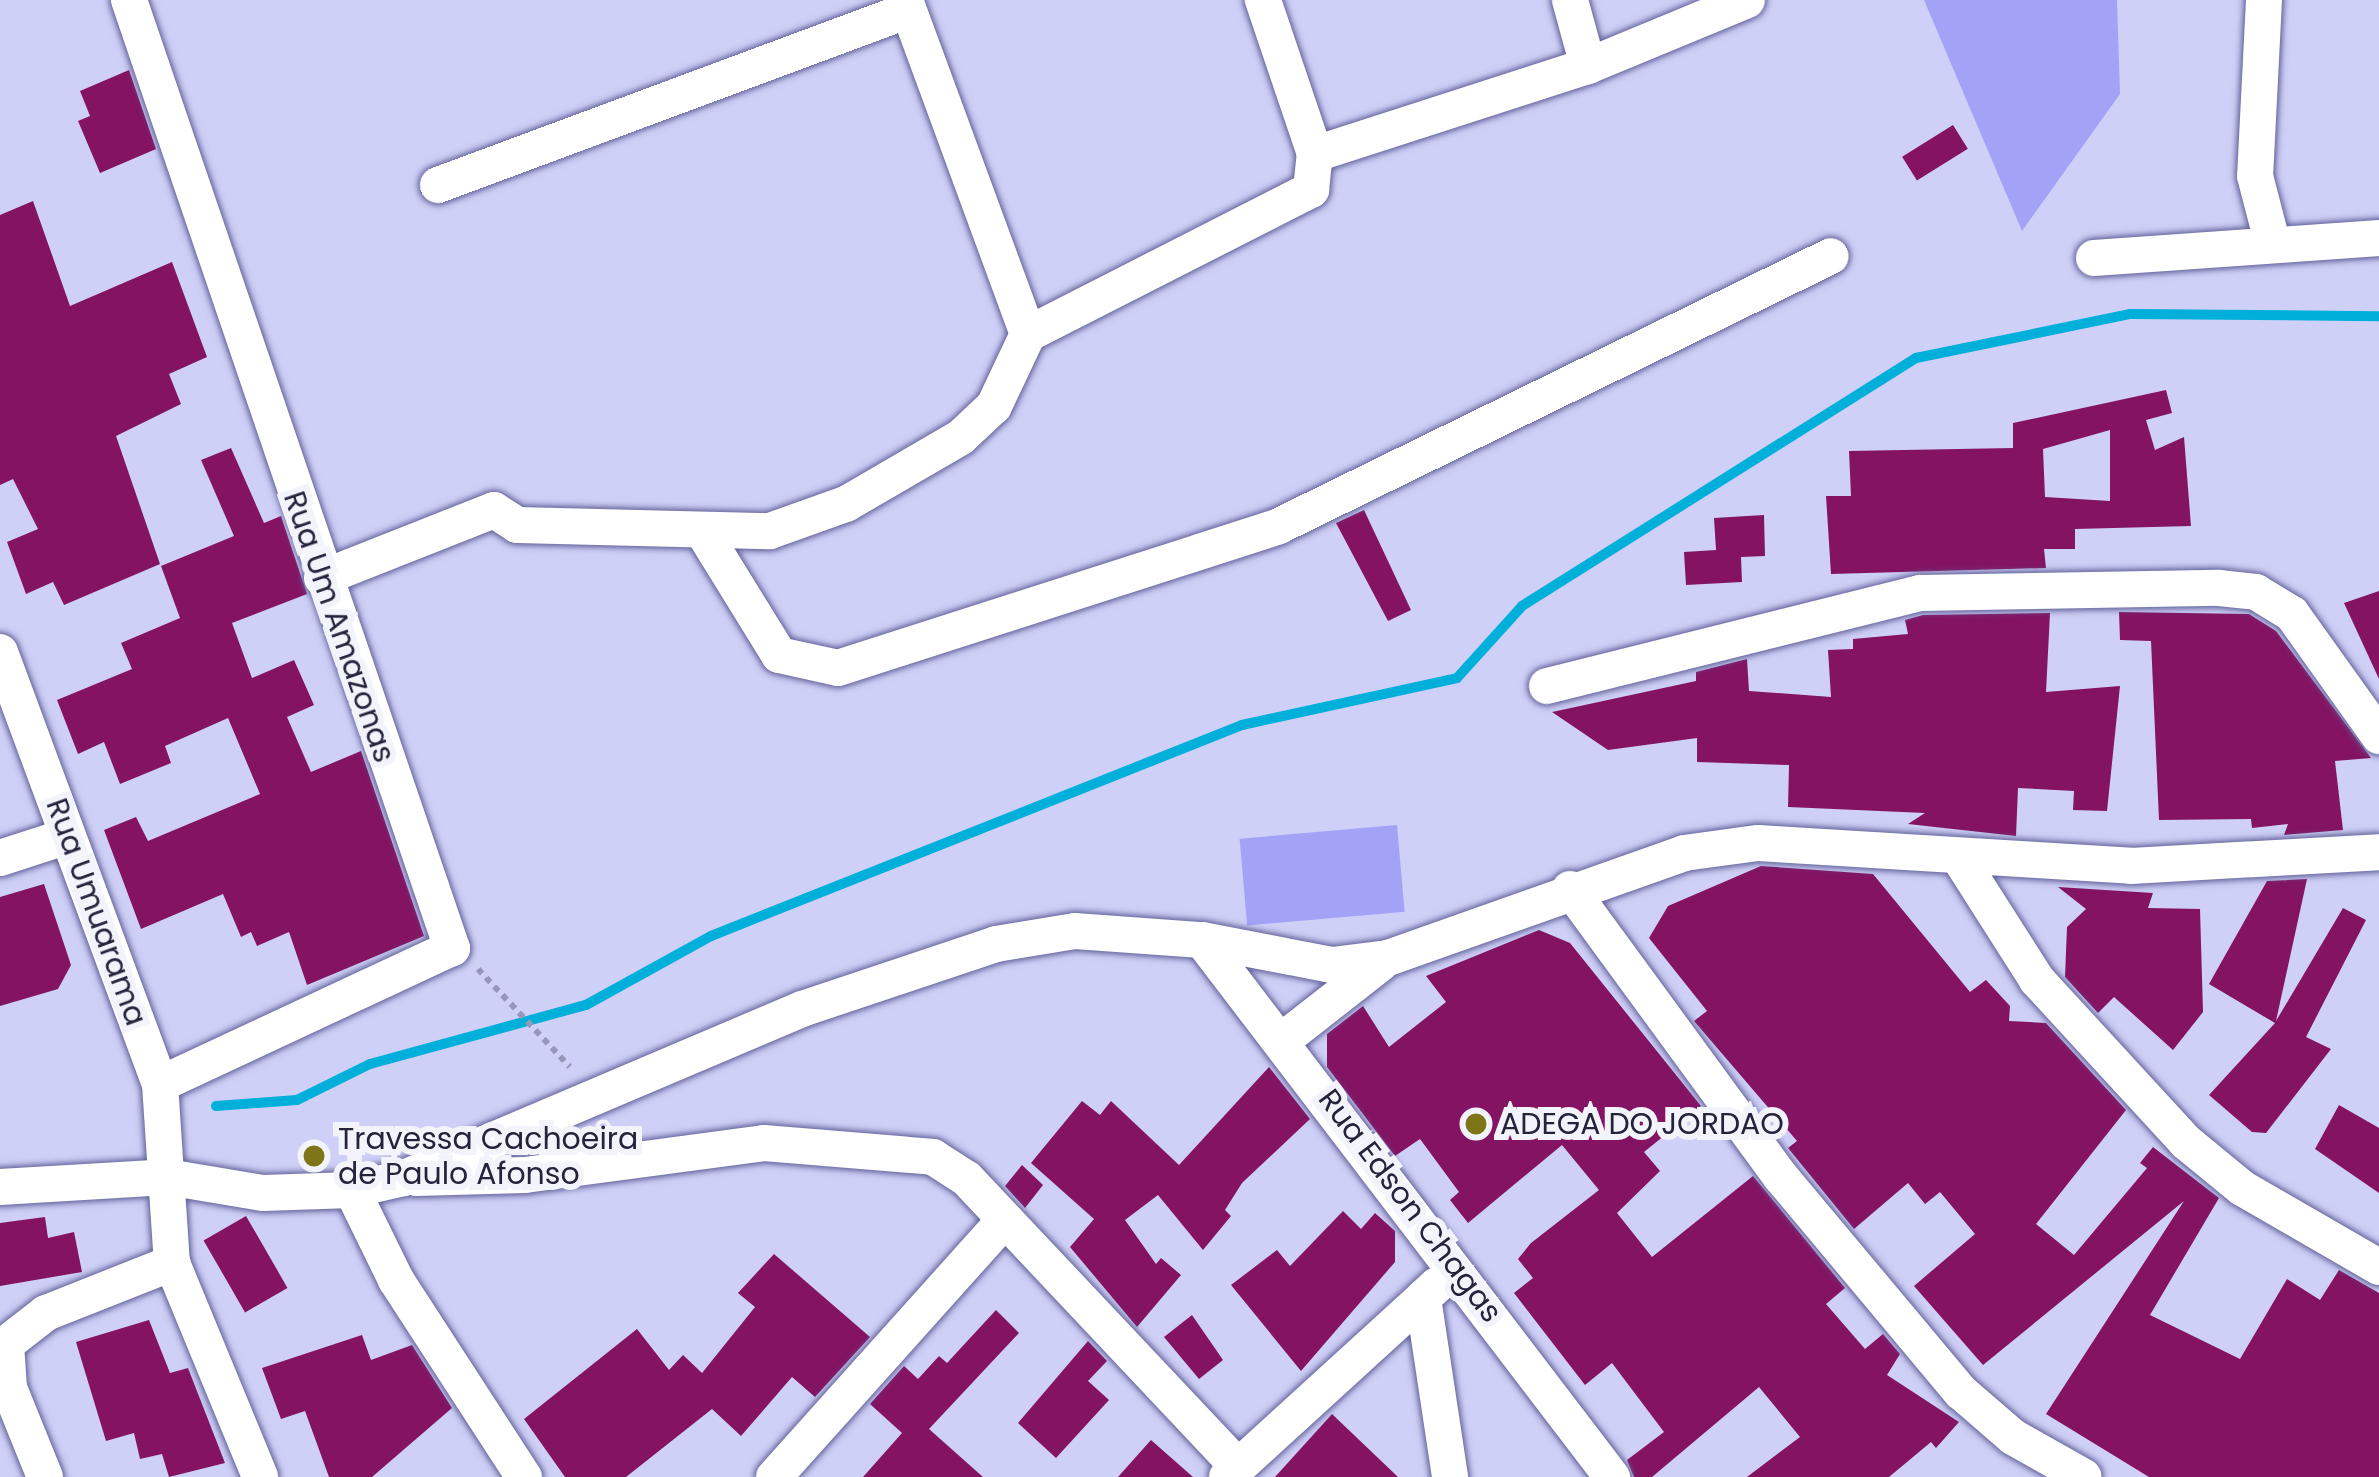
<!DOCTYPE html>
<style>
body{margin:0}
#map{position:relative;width:2379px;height:1477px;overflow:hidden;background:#ced0f7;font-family:Poppins,sans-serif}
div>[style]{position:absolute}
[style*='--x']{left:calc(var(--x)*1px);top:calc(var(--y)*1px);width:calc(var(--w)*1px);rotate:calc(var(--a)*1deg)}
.green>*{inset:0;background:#a3a2f6;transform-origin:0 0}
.stream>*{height:10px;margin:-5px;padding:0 5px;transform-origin:5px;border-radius:5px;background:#00afda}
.building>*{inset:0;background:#841363;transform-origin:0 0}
.path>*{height:6px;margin-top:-3px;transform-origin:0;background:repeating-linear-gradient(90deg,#9697ba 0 6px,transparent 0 12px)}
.roads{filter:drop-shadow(0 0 3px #62619a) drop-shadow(0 0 3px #62619a)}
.street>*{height:36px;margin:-18px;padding:0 18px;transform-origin:18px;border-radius:18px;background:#fff}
.dots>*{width:33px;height:33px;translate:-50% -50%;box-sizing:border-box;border:6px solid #f3f4fb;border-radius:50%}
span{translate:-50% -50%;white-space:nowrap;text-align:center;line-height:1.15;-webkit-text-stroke:12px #f3f4fb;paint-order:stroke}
.street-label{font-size:30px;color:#24233c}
.poi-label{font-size:30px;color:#24233c}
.left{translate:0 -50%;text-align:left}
</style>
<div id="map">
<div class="green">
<i style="clip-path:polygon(1924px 0,2117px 0,2120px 94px,2022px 231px)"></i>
<i style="left:1397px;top:825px;width:87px;height:158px;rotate:85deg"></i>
</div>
<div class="stream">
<i style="--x:216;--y:1106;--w:81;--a:-4.2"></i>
<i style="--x:297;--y:1100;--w:81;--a:-26.3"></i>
<i style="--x:370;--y:1064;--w:224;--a:-15.3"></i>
<i style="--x:586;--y:1005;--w:143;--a:-28.9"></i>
<i style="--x:711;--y:936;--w:571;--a:-21.67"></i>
<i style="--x:1242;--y:725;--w:220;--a:-12.3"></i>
<i style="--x:1457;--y:678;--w:97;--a:-47.9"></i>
<i style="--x:1522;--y:606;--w:466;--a:-32.2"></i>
<i style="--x:1916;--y:358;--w:219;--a:-11.6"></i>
<i style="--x:2131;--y:314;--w:248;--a:0.5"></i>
</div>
<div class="building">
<i style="clip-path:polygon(129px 70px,156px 149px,100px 173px,78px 121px,90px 116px,80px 91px)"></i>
<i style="left:1953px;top:125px;width:28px;height:60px;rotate:58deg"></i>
<i style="clip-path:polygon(33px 201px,70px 306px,172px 262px,207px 357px,169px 374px,181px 404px,116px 436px,160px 564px,64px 605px,53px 582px,26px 594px,7px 542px,38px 529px,13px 479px,0 485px,0 215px)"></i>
<i style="clip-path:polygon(evenodd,2166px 390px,2172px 413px,2146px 420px,2155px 450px,2184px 437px,2191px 526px,2075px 529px,2075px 549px,2044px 549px,2046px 568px,1831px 574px,1826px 496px,1851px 496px,1849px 451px,2013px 448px,2013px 423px,2166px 390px,2110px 430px,2110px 501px,2045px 497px,2043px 449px,2110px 430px)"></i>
<i style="clip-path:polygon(231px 448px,264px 523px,281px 516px,307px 594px,232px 623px,252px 678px,294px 660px,314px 705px,287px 717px,311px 772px,361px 751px,424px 936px,307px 985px,289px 932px,257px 946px,251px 932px,241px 937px,223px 894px,141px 929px,104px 830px,136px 817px,148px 841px,260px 794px,228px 718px,165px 746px,171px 763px,120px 784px,104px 742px,78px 754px,57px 700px,132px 669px,121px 643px,180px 618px,161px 566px,234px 536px,201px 460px)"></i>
<i style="clip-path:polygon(1364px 510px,1411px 610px,1388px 621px,1336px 523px)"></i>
<i style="clip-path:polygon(1764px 515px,1765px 556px,1741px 557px,1742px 582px,1686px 585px,1684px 552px,1716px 550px,1714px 518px)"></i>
<i style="clip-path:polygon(2379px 591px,2379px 679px,2344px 603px)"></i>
<i style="clip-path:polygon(2119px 612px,2249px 614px,2276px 631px,2371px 758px,2335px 761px,2343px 830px,2284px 835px,2288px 824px,2252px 828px,2251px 819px,2159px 820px,2151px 641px,2120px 640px)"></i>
<i style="clip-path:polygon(2050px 613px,2046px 692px,2120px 686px,2107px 811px,2073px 810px,2074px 791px,2018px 788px,2016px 836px,1908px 824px,1925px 813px,1788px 807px,1789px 765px,1697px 762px,1697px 738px,1608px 750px,1552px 712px,1696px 681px,1696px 672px,1747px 659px,1749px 691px,1831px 697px,1828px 650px,1853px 649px,1853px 639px,1908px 634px,1905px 620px,1923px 615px)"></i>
<i style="clip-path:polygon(1761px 866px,1873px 874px,1970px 992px,1986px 980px,2010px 1006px,2009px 1021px,2046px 1023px,2126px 1110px,2036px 1224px,2074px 1255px,2147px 1168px,2140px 1163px,2153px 1147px,2219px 1198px,2150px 1315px,2240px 1359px,2287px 1279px,2320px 1300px,2339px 1270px,2379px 1293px,2379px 1477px,2149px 1477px,2046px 1414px,2184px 1201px,1983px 1365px,1914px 1286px,1975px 1234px,1940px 1192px,1925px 1204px,1908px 1183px,1854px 1229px,1788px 1148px,1797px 1141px,1694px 1021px,1707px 1011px,1649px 938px,1668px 906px)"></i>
<i style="clip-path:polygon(2307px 879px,2276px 1021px,2343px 908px,2366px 920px,2306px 1037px,2331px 1049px,2266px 1133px,2252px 1132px,2209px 1095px,2275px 1023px,2209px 984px,2267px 881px)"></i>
<i style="clip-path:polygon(44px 884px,71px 965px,58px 989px,0 1006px,0 897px)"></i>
<i style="clip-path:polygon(2058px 887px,2153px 893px,2148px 908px,2200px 909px,2203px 1012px,2173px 1050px,2114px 997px,2098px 1013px,2065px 977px,2067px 927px,2086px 909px)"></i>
<i style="clip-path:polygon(1539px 930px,1570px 943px,1701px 1106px,1644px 1152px,1660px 1171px,1617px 1213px,1652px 1257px,1753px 1176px,1845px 1288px,1826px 1304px,1865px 1349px,1883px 1334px,1900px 1354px,1887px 1375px,1959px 1422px,1936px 1448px,1931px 1442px,1889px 1477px,1747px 1477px,1800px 1437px,1759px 1387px,1652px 1477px,1634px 1477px,1627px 1460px,1664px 1432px,1612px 1363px,1585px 1385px,1514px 1293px,1533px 1278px,1518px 1259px,1531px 1243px,1599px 1190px,1562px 1145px,1468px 1223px,1450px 1200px,1459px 1192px,1420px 1139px,1395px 1156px,1327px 1067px,1327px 1034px,1363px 1006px,1389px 1047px,1446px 1002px,1426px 976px)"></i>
<i style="clip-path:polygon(1269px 1067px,1310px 1119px,1242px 1183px,1225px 1210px,1231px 1216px,1203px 1250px,1158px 1195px,1125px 1220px,1156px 1264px,1161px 1258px,1181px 1275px,1137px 1327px,1070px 1247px,1094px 1219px,1031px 1163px,1082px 1101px,1100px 1115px,1111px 1101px,1179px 1165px)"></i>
<i style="clip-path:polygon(2339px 1105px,2379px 1128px,2379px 1193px,2315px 1149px)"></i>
<i style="clip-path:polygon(1022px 1165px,1043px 1185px,1025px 1208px,1005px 1186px)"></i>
<i style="clip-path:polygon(1343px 1211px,1361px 1229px,1375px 1213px,1395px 1231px,1395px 1262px,1301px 1371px,1231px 1285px,1277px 1250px,1290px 1266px)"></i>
<i style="left:246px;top:1216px;width:83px;height:49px;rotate:60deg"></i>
<i style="clip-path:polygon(45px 1217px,48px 1238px,74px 1232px,82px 1272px,0 1286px,0 1223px)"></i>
<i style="clip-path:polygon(774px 1254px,870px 1337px,815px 1397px,792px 1377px,741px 1436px,712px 1409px,626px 1477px,565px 1477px,524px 1419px,637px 1329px,669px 1370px,683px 1355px,702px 1373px,755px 1307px,738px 1293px)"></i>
<i style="clip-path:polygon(996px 1310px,1019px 1333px,929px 1429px,983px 1477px,863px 1477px,902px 1433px,870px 1404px,904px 1366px,918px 1379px,939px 1356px,947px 1363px)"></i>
<i style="clip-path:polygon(1192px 1315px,1223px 1360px,1199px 1379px,1164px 1337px)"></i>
<i style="clip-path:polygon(149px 1320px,170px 1373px,188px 1368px,225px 1463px,169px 1477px,162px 1454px,140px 1459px,134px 1433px,106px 1441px,76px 1342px)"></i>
<i style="clip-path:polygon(362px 1335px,371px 1360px,412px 1345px,452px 1408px,372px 1477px,329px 1477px,305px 1411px,281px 1419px,262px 1368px)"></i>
<i style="clip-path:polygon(1088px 1341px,1107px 1361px,1088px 1381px,1109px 1400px,1056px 1458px,1018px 1423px)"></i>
<i style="clip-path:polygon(1332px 1414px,1398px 1477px,1275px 1477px)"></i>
<i style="clip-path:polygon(1151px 1440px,1193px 1477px,1118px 1477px)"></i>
</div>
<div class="path">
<i style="--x:478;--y:969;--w:134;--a:46.8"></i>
</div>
<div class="roads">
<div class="street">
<i style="--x:129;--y:0;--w:1002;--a:71.19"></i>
<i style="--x:452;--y:948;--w:322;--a:155"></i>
<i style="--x:905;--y:0;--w:356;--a:69.8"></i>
<i style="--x:2264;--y:0;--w:176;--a:92.9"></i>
<i style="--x:2255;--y:176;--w:71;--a:75.4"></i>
<i style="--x:1588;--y:66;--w:172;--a:-22.5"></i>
<i style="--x:1315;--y:154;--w:287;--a:-17.9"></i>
<i style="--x:1588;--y:66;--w:68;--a:-105.3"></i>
<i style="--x:438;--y:185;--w:502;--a:-20.38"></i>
<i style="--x:2094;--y:258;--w:286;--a:-4"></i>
<i style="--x:705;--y:535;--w:141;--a:58.3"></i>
<i style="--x:779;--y:655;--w:60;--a:12.4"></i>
<i style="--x:838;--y:668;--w:463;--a:-17.8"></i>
<i style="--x:1279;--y:526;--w:614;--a:-26.06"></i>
<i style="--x:322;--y:578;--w:185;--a:-21.6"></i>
<i style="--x:494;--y:510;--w:27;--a:33"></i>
<i style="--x:517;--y:525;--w:253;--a:1.4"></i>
<i style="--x:770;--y:531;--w:81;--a:-19.6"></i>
<i style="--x:846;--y:504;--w:133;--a:-30.2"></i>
<i style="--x:961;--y:437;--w:45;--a:-43.2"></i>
<i style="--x:994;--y:406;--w:80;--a:-64.7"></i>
<i style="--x:1028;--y:334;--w:318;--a:-27"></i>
<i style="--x:1311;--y:190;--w:36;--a:-84"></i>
<i style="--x:1315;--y:154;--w:163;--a:-108.7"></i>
<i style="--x:0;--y:652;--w:461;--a:69.7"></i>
<i style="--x:160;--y:1084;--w:179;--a:86.2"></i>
<i style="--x:172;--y:1263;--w:231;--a:67.6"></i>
<i style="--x:1547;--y:686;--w:384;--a:-14"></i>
<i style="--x:1920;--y:593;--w:299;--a:-1"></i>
<i style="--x:2219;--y:588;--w:37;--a:6"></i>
<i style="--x:2256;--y:592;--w:42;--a:31.4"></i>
<i style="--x:2292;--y:614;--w:150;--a:54.5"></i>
<i style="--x:0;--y:858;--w:71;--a:-17.9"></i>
<i style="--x:1960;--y:859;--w:143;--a:57.5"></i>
<i style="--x:2037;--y:980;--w:220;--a:47.4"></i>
<i style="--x:2186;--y:1142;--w:72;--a:39.4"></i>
<i style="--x:2242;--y:1188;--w:158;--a:30"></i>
<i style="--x:1570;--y:889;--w:357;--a:53.8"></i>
<i style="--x:1781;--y:1177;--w:280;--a:50.1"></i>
<i style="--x:1961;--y:1392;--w:69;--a:40.9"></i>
<i style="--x:2013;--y:1437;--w:81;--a:29.4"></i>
<i style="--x:1202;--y:940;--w:676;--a:52.64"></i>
<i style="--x:1284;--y:1039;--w:122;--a:-38"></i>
<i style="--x:416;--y:1178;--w:109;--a:-1.6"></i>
<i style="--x:525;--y:1175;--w:241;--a:-7.6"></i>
<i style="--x:764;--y:1143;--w:170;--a:4.7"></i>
<i style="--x:933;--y:1157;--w:40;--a:32.9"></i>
<i style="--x:967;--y:1179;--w:394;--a:46.7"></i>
<i style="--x:0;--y:1187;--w:167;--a:-3.4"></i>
<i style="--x:167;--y:1177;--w:97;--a:9.5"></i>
<i style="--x:263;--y:1193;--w:89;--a:-1.9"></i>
<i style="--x:352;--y:1190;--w:53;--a:-13"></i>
<i style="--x:404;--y:1178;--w:432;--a:-23"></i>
<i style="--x:802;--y:1009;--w:205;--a:-18.5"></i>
<i style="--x:996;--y:944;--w:80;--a:-9.3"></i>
<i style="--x:1075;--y:931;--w:127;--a:4.1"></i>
<i style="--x:1202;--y:940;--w:132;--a:10.9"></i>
<i style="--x:1332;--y:965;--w:56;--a:-7.1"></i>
<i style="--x:1388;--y:958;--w:314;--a:-19.5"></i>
<i style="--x:1684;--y:853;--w:75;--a:-7.7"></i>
<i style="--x:1758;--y:843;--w:374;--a:3.5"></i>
<i style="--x:2131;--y:866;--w:248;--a:-3.2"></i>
<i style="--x:352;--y:1190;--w:100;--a:63.9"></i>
<i style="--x:396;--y:1280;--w:235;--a:57"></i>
<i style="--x:1437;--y:1285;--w:19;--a:137"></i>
<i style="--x:1423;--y:1298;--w:181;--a:81.4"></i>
<i style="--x:45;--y:1477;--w:96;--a:-112"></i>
<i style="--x:9;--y:1388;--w:44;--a:-93.9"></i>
<i style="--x:6;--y:1344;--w:51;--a:-37.8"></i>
<i style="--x:46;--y:1313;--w:136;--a:-21.6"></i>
<i style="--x:774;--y:1477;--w:343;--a:-48.1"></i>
<i style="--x:1227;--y:1477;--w:265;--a:-42.4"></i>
</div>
</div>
<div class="dots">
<i style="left:1476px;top:1124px;background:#7d7518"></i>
<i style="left:314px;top:1156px;background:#7d7518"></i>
</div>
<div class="street-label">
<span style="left:339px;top:627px;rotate:71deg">Rua Um Amazonas</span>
<span style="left:96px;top:912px;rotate:70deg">Rua Umuarama</span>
<span style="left:1410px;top:1206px;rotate:53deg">Rua Edson Chagas</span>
</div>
<div class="poi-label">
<span class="left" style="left:1500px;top:1124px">ADEGA DO JORDAO</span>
<span class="left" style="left:338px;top:1156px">Travessa Cachoeira<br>de Paulo Afonso</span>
</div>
</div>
